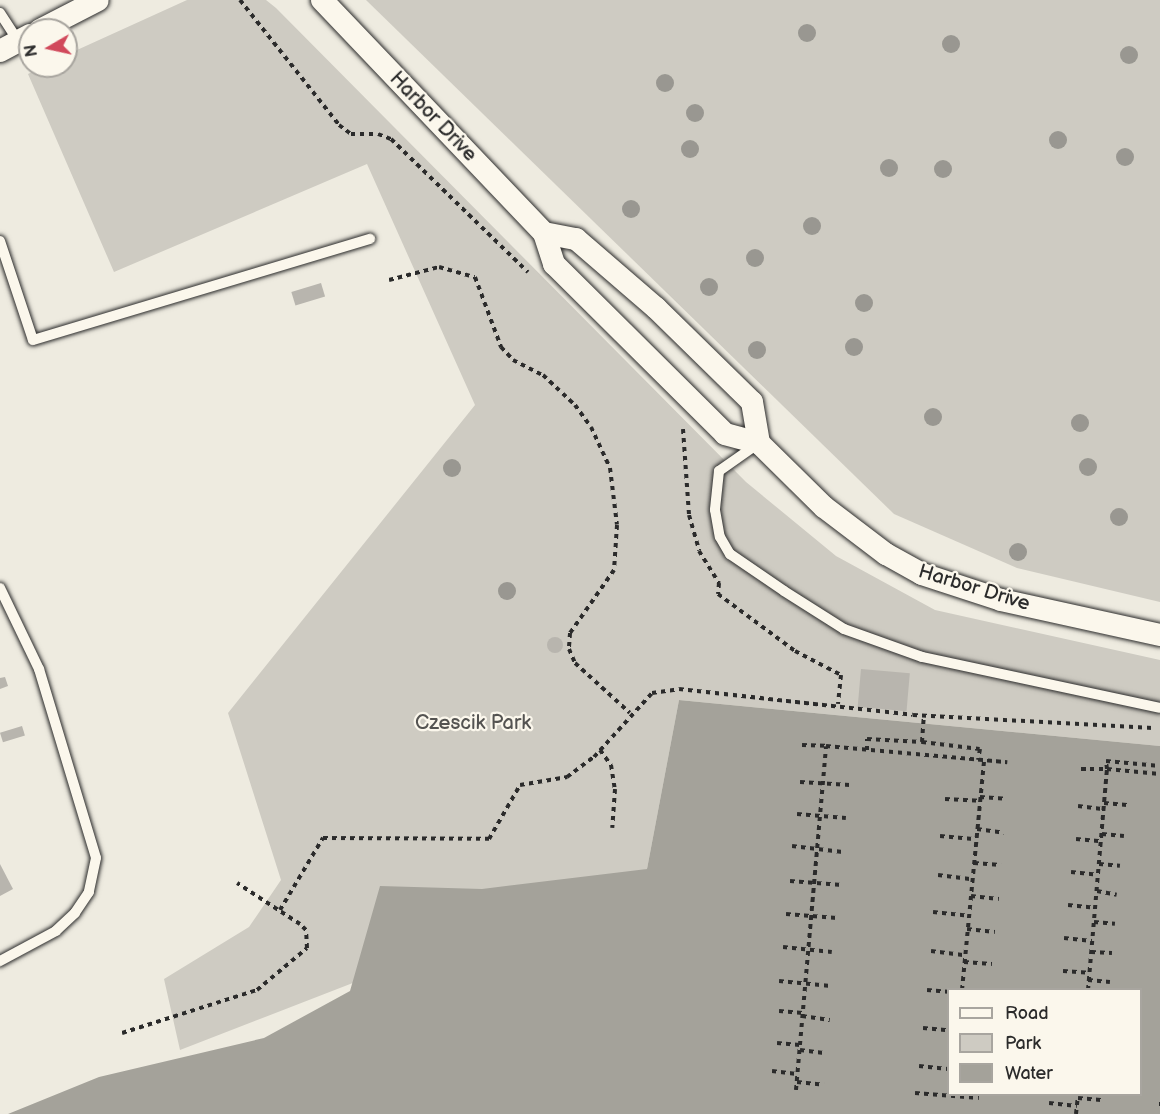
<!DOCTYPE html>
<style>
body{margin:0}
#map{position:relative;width:1160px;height:1114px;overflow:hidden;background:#eeebe0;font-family:"Balsamiq Sans",sans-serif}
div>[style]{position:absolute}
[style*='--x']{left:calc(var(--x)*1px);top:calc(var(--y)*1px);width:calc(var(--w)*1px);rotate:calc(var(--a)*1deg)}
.green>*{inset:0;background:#cecbc2}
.water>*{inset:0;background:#a4a29a}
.building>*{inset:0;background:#b8b5ae;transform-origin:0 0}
.round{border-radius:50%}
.path>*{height:4px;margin-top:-2px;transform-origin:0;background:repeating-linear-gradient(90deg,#2b2b2b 0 4.5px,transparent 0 9px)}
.roads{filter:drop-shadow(0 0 2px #2b2b2b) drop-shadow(0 0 2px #2b2b2b)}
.service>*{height:10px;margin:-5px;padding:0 5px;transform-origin:5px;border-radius:5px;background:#fbf7ec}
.minor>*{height:22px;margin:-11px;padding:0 11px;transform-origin:11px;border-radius:11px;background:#fbf7ec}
.trees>*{width:18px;height:18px;margin:-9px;border-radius:50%;background:#999791}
span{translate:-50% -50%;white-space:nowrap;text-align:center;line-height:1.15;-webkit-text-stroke:4.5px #fbf7ec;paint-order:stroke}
.street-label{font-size:20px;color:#2b2b2b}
.park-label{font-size:20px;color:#545351}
.legend{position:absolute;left:947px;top:988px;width:195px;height:108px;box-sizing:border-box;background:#fbf7ec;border:2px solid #a8a59f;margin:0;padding:8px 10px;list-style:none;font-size:18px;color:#2b2b2b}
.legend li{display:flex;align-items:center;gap:12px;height:30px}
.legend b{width:30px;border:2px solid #a8a59f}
.north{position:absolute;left:18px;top:18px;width:60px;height:60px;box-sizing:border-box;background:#fbf7ec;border:2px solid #a8a59f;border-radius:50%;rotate:261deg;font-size:16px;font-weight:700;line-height:24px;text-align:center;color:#2b2b2b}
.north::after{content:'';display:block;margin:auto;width:21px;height:27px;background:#d1495b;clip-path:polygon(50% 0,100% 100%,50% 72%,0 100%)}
</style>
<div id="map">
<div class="green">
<i style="clip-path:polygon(187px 0,266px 0,276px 8px,746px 482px,836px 556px,935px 610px,1160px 660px,1160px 746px,679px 700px,647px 869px,180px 1050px,164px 979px,249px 927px,281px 880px,228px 713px,475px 405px,367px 164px,114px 272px,28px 74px,44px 66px,66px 66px,66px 55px)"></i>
<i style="clip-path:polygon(366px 0,1160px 0,1160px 602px,1017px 568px,894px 514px)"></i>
</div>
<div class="water">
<i style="clip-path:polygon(evenodd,679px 700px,1160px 746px,1160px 1114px,8px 1114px,99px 1077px,264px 1038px,350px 991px,380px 886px,482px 889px,647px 869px,679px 700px,948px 990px,1140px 990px,1140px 1094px,948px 1094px,948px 990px)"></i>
</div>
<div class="building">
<i style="left:321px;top:283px;width:14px;height:31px;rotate:73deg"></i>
<i class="round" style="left:547px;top:637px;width:16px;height:16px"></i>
<i style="left:861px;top:669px;width:49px;height:38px;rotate:5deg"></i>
<i style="clip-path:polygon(5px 677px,8px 686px,0 689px,0 678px)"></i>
<i style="left:22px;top:726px;width:10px;height:23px;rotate:73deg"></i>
<i style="clip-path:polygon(0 864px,13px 889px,0 896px)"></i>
</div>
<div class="path">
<i style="--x:240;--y:0;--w:159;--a:51.6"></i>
<i style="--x:339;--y:125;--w:15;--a:37"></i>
<i style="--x:351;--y:134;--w:27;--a:0"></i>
<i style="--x:378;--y:134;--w:14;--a:21"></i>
<i style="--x:391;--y:139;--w:191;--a:44.2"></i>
<i style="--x:389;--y:280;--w:52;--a:-14.6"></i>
<i style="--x:439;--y:267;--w:37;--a:16"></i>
<i style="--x:475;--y:277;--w:75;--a:69.6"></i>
<i style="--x:501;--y:347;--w:18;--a:47"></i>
<i style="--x:513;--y:360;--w:34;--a:27"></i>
<i style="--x:543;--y:375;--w:44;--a:43.2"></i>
<i style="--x:575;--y:405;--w:27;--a:54"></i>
<i style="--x:591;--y:427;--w:45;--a:65.1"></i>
<i style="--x:610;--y:468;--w:57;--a:83"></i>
<i style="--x:617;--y:525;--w:45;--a:93.8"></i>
<i style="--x:614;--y:570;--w:77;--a:124.9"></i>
<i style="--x:570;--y:633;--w:16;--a:94"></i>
<i style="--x:569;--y:649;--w:15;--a:67"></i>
<i style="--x:575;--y:663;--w:74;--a:42.3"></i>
<i style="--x:683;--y:429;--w:86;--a:86"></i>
<i style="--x:689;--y:515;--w:37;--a:74"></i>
<i style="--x:699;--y:551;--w:38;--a:58"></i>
<i style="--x:719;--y:583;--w:11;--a:95"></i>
<i style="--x:718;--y:594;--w:96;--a:36.5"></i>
<i style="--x:795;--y:651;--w:52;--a:27.6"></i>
<i style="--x:841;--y:675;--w:29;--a:96"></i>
<i style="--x:922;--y:742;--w:26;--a:-86"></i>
<i style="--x:802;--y:745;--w:24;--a:2"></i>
<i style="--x:600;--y:750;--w:19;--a:54"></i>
<i style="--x:611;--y:765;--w:24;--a:81"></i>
<i style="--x:615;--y:789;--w:39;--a:94"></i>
<i style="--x:867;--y:750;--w:11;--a:-90"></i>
<i style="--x:867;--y:739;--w:55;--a:3.1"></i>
<i style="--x:922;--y:742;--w:58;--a:6.9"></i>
<i style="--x:980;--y:749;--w:11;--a:100"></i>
<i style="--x:1081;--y:769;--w:26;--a:0"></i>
<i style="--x:1107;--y:769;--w:8;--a:-97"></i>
<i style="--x:1106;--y:761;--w:54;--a:5.3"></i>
<i style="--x:800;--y:782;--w:50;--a:3.4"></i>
<i style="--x:980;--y:797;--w:26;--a:4"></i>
<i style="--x:945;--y:799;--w:35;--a:3"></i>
<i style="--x:1104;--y:803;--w:23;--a:5"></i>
<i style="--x:1078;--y:806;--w:26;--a:7"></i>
<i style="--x:797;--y:814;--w:49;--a:4.7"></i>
<i style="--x:977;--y:829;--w:27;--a:8"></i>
<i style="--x:1102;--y:834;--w:22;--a:5"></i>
<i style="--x:940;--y:836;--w:36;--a:5"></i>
<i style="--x:1076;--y:839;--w:25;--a:5"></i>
<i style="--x:792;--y:846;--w:51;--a:6.7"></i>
<i style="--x:974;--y:863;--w:27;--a:4"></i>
<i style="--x:1099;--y:864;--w:21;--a:5"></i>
<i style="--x:1071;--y:872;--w:27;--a:6"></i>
<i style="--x:938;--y:875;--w:34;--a:7"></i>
<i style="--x:790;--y:881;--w:52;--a:4.4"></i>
<i style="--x:1097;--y:891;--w:20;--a:11"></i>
<i style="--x:971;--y:896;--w:28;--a:6"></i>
<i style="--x:1068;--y:905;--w:27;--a:6"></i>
<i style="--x:280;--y:910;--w:84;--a:-59.2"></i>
<i style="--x:323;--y:838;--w:166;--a:0.3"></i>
<i style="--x:489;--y:839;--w:62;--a:-60.1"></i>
<i style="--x:520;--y:785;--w:48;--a:-9.7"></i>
<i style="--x:567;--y:777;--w:34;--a:-37"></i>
<i style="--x:594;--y:757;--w:86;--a:-47.8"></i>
<i style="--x:652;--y:693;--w:27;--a:-8"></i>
<i style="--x:679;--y:689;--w:235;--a:6.3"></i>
<i style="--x:913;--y:715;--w:240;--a:3.1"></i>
<i style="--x:933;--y:912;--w:36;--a:6"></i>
<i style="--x:786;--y:914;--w:51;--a:4.5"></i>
<i style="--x:1094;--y:922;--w:21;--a:5"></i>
<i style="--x:967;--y:929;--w:28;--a:6"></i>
<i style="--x:1064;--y:938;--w:28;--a:6"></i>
<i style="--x:783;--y:947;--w:49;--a:5.8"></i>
<i style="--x:931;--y:951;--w:34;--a:7"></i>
<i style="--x:1091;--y:952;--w:21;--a:3"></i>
<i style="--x:964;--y:962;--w:28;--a:4"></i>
<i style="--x:1063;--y:971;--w:26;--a:4"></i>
<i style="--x:1088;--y:980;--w:22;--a:5"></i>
<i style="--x:779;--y:981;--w:52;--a:5.5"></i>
<i style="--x:927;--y:990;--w:21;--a:5"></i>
<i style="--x:962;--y:990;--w:231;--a:-84.5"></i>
<i style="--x:1088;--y:990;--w:222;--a:-85.1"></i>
<i style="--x:1107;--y:769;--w:53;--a:5.4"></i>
<i style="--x:779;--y:1011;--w:24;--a:5"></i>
<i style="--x:802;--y:1016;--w:28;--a:8"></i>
<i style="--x:923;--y:1028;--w:25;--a:5"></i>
<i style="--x:122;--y:1033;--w:142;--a:-17.7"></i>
<i style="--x:257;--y:990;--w:65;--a:-40"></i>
<i style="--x:307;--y:948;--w:18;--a:-93"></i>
<i style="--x:306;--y:930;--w:8;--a:-135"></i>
<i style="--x:300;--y:924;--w:75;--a:-146.9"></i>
<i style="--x:777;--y:1043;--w:23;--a:5"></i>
<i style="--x:800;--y:1050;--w:26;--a:7"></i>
<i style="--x:919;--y:1066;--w:29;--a:6"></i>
<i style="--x:772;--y:1071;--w:25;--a:7"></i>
<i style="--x:797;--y:1082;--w:27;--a:6"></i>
<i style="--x:796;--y:1090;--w:345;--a:-85"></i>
<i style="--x:826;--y:746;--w:182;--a:5.1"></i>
<i style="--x:915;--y:1093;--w:64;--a:4.5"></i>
<i style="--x:1078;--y:1098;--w:23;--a:5"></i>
<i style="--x:1049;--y:1103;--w:28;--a:6"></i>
<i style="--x:1159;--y:1104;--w:1;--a:0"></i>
<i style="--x:1076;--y:1114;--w:20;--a:-84"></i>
</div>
<div class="roads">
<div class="service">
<i style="--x:0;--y:13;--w:33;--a:57"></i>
<i style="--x:0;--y:241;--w:104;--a:71.6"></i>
<i style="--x:33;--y:340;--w:352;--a:-16.7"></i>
<i style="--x:759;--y:443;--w:49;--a:145"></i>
<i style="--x:719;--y:471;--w:39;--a:96"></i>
<i style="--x:715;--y:510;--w:27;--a:80"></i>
<i style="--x:720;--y:537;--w:20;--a:60"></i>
<i style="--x:730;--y:554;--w:65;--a:34.4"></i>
<i style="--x:784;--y:591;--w:71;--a:32.3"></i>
<i style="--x:844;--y:629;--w:83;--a:19.7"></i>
<i style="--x:922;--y:657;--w:243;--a:12.1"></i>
<i style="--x:0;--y:588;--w:90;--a:64.3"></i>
<i style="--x:39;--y:669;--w:197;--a:73.2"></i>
<i style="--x:96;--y:858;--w:35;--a:102"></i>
<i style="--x:89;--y:892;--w:25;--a:124"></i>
<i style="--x:75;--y:913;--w:26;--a:137"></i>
<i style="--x:56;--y:931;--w:64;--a:151.8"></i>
</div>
<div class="minor">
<i style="--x:322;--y:0;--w:322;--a:46.4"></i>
<i style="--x:544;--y:233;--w:33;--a:72"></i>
<i style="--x:554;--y:264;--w:241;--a:44.8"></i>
<i style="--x:725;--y:434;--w:35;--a:15"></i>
<i style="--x:759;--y:443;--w:91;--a:44.6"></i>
<i style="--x:824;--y:507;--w:78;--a:37.2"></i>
<i style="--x:886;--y:554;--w:41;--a:29.1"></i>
<i style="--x:922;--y:574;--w:83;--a:18.2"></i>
<i style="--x:1001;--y:600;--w:163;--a:12.4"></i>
<i style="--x:40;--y:30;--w:65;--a:-27.3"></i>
<i style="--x:0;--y:51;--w:34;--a:-28"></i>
<i style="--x:544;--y:233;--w:33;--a:11"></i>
<i style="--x:576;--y:239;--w:106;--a:40.8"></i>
<i style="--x:656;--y:308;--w:134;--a:44.4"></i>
<i style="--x:752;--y:402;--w:42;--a:80.3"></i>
</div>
</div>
<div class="trees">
<i style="left:807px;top:33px"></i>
<i style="left:951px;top:44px"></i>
<i style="left:1129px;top:55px"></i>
<i style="left:665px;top:83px"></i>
<i style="left:695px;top:113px"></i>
<i style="left:1058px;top:140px"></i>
<i style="left:690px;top:149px"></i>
<i style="left:1125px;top:157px"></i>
<i style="left:889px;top:168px"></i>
<i style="left:943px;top:169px"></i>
<i style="left:631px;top:209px"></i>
<i style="left:812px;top:226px"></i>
<i style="left:755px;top:258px"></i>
<i style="left:709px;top:287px"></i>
<i style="left:864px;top:303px"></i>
<i style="left:854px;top:347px"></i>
<i style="left:757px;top:350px"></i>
<i style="left:933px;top:417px"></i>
<i style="left:1080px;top:423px"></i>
<i style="left:1088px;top:467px"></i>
<i style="left:452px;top:468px"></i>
<i style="left:1119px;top:517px"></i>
<i style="left:1018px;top:552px"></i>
<i style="left:507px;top:591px"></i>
</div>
<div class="street-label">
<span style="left:433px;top:117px;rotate:46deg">Harbor Drive</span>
<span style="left:974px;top:588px;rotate:17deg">Harbor Drive</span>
</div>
<div class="park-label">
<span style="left:473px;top:723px">Czescik Park</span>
</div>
<ul class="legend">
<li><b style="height:8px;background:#fbf7ec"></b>Road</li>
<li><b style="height:16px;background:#cecbc2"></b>Park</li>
<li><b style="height:16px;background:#a4a29a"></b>Water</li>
</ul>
<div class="north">N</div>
</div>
